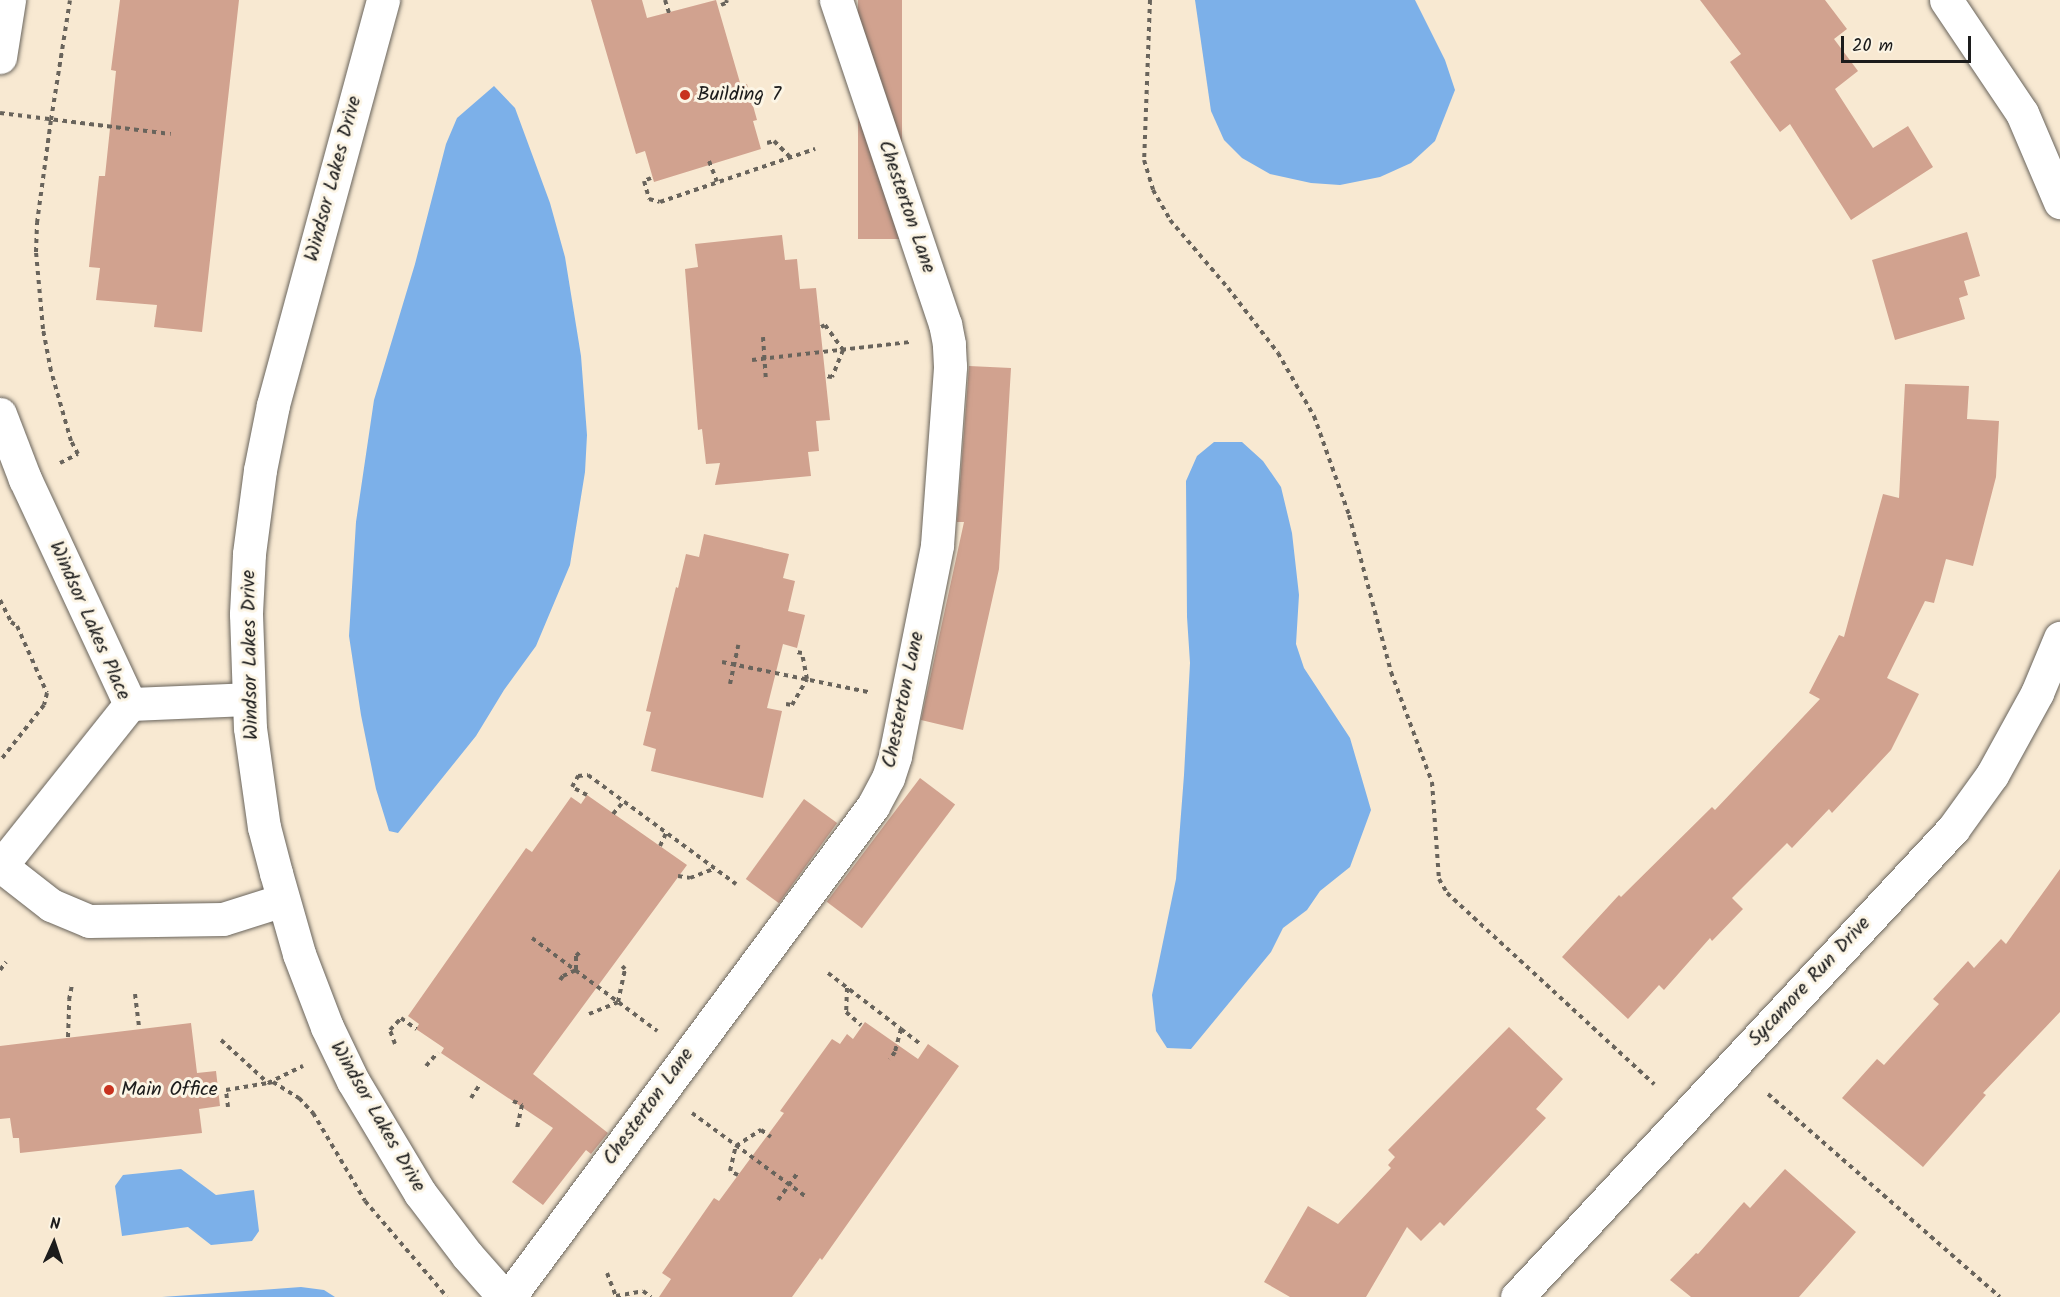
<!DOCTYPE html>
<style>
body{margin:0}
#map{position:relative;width:2060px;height:1297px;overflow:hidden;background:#f8e9d2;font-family:Kalam,sans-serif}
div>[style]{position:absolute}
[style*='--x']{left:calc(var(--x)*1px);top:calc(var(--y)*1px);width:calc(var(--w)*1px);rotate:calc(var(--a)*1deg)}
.water>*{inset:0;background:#7cb0e9}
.building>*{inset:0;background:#d1a28f;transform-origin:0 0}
.path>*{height:4px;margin-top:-2px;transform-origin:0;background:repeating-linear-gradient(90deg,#69645c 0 4.5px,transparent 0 9px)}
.roads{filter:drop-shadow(0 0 2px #69645c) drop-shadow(0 0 2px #69645c)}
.minor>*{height:33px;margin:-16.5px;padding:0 16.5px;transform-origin:16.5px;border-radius:16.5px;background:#fff}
.dots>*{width:16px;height:16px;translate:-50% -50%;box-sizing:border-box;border:3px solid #fcf5e5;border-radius:50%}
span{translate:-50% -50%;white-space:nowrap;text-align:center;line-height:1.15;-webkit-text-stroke:6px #fcf5e5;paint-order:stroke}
.poi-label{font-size:20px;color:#1c1c1c}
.left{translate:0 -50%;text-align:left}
.street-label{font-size:20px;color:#1c1c1c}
.north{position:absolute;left:24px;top:1213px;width:60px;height:60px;-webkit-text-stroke:4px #fcf5e5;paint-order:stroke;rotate:3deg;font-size:16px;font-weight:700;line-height:24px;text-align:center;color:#1c1c1c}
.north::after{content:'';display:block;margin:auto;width:21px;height:27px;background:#1c1c1c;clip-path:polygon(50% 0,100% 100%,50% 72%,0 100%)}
.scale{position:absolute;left:1841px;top:36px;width:130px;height:27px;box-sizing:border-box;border:3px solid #1c1c1c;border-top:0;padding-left:8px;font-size:18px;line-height:21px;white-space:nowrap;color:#1c1c1c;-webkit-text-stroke:4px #fcf5e5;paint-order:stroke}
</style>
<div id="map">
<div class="water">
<i style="clip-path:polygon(1195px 0,1415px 0,1445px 60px,1455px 90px,1435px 141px,1411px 163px,1380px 177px,1340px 185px,1311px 183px,1270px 174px,1242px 158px,1224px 140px,1211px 111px)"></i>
<i style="clip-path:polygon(494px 86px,515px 108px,550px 203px,565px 257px,581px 356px,587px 435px,585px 472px,570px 565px,536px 646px,504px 690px,476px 736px,398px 833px,389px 831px,376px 789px,361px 715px,349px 636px,356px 522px,374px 400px,415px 264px,446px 144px,457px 118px)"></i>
<i style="clip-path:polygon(1214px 442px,1242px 442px,1263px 461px,1281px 487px,1292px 533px,1299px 595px,1296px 644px,1304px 668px,1350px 738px,1371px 810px,1350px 867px,1320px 891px,1307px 910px,1283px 928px,1271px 952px,1191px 1049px,1167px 1048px,1156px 1031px,1152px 995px,1176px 879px,1184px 775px,1190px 663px,1187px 617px,1186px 481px,1197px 456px)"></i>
<i style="clip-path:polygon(181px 1169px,216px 1195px,254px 1190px,259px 1231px,252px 1241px,211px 1245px,188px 1227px,122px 1236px,115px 1186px,123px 1175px)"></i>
<i style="clip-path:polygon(301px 1287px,324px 1290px,335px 1297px,162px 1297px)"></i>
</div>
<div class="building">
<i style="clip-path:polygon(120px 0,239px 0,202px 332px,154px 327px,157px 305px,96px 300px,100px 268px,89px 267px,99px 176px,105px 176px,116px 71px,111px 70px)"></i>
<i style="clip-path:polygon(591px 0,642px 0,647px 18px,716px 0,741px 86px,747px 84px,757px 120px,753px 121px,761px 149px,654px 182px,645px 151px,636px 154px)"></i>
<i style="left:858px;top:0;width:44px;height:239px"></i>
<i style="clip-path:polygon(1700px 0,1825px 0,1847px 29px,1834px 39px,1858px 71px,1835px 89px,1873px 148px,1908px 126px,1933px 167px,1851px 220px,1790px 124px,1780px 132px,1730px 62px,1741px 54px)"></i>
<i style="clip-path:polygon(1967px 232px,1980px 276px,1964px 281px,1968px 295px,1959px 298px,1965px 319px,1895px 340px,1872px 260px)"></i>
<i style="clip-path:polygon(782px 235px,785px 260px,797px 259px,800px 289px,816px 288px,830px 420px,816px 421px,819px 451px,808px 452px,811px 476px,715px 485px,720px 463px,706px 464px,702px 429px,698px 430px,685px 269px,698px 267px,695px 244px)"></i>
<i style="clip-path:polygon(969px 366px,1011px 368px,999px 569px,963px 730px,921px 720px,964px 522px,957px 522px)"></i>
<i style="clip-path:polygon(1905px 384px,1969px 386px,1967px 419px,1999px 421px,1996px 477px,1973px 566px,1946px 559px,1934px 603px,1925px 601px,1887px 678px,1919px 694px,1891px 750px,1832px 813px,1829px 809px,1792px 848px,1787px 843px,1732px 898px,1743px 909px,1712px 941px,1710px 938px,1664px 990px,1659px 985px,1628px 1019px,1562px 957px,1619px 895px,1621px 897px,1712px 807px,1715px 810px,1820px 699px,1809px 693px,1839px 635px,1844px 637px,1883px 494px,1899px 498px)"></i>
<i style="clip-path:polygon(704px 534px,789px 554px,783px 578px,795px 581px,788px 611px,805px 615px,797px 648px,783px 644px,767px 708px,782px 711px,763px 798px,651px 771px,656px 749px,643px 745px,651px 712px,646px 711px,676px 587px,678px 588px,686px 554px,699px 557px)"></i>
<i style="left:920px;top:778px;width:44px;height:155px;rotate:37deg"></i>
<i style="clip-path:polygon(587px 795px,687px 865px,533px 1074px,608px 1133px,591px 1154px,586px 1150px,543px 1205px,512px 1182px,553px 1128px,441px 1053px,444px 1048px,416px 1029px,419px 1024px,408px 1016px,526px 848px,532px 852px,571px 797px,581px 804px)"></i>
<i style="left:804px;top:799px;width:41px;height:99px;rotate:36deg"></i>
<i style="clip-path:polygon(2060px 869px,2060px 1012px,1983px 1093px,1986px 1095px,1923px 1167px,1842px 1098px,1877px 1059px,1884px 1065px,1939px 1004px,1933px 999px,1968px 961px,1974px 968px,2001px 939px,2006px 944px)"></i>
<i style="clip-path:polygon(865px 1022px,918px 1059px,928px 1044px,959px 1066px,822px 1260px,820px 1258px,792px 1297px,659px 1297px,671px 1279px,662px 1273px,714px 1198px,719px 1201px,784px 1113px,780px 1111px,832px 1039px,840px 1044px,847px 1034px,853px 1039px)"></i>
<i style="clip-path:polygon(191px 1023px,197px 1073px,216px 1071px,220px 1106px,199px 1109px,202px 1133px,20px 1153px,19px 1138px,13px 1138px,10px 1118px,0 1119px,0 1046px)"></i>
<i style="clip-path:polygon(1509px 1027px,1563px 1079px,1536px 1109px,1546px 1118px,1444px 1226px,1440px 1222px,1421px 1241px,1407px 1227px,1366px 1297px,1290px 1297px,1264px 1282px,1308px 1206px,1338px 1224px,1391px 1168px,1388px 1165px,1395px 1157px,1388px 1150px)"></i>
<i style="clip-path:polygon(1785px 1169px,1856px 1232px,1799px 1297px,1691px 1297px,1670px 1280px,1696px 1253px,1698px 1254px,1744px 1202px,1750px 1208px)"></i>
</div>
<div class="path">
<i style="--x:665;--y:0;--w:17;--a:73"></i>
<i style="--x:1150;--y:0;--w:160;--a:92.1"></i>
<i style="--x:1144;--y:160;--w:31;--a:73"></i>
<i style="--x:1153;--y:190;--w:34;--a:60"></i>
<i style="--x:1170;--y:220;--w:89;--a:49.5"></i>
<i style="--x:1228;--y:288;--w:82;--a:52.4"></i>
<i style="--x:1278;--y:353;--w:73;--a:60.3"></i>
<i style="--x:1314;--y:416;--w:105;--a:70.5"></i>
<i style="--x:1349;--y:515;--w:163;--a:75"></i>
<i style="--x:1391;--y:672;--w:117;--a:69.6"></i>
<i style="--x:1432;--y:782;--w:97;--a:85.9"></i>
<i style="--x:1439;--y:879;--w:16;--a:60"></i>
<i style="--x:1447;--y:893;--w:282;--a:42.7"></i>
<i style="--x:721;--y:5;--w:5;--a:-22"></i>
<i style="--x:726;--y:3;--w:3;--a:-72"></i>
<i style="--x:0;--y:113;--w:172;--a:7"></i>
<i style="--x:767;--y:143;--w:7;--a:-16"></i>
<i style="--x:774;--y:141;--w:23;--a:45"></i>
<i style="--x:709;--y:161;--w:22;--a:69"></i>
<i style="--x:651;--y:178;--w:8;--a:157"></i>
<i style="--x:644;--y:181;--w:19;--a:74"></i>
<i style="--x:649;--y:199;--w:11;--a:15"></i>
<i style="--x:660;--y:202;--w:164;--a:-18.9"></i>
<i style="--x:821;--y:327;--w:4;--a:-27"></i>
<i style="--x:825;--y:325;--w:31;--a:54"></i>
<i style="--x:843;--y:350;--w:29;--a:112"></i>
<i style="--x:832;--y:377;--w:7;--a:-172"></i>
<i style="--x:763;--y:337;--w:44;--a:86.1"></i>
<i style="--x:752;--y:360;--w:158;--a:-6.5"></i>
<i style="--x:60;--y:463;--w:20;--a:-27"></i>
<i style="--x:78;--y:454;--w:15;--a:-118"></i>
<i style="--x:71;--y:441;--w:73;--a:-105.9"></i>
<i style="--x:51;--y:371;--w:43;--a:-100.8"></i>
<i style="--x:43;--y:329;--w:77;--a:-95.2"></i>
<i style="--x:36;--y:252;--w:29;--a:-88"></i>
<i style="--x:37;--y:223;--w:104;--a:-82.3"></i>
<i style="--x:51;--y:120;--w:121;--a:-81"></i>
<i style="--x:0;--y:600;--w:25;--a:63"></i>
<i style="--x:11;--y:622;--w:7;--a:34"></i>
<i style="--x:17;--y:626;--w:73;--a:65.9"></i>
<i style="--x:47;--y:693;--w:12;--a:104"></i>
<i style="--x:44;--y:705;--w:71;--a:128.2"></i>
<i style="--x:722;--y:662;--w:149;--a:11.6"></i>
<i style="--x:730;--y:684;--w:40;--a:-78"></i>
<i style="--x:786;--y:704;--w:6;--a:9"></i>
<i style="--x:792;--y:705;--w:30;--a:-60"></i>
<i style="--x:807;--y:679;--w:26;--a:-101"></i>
<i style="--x:802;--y:653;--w:6;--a:-171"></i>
<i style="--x:587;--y:795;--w:17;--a:-152"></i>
<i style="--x:572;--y:787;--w:13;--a:-61"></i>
<i style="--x:578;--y:776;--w:10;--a:-6"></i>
<i style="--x:588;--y:775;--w:184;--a:36.4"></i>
<i style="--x:613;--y:814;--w:17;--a:-50"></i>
<i style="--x:660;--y:846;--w:14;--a:-65"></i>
<i style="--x:678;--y:876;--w:12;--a:9"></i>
<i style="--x:690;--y:878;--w:26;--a:-21"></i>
<i style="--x:532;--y:938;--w:156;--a:36.6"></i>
<i style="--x:0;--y:970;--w:10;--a:-53"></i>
<i style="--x:828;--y:973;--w:92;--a:37.5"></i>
<i style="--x:901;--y:1029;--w:24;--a:105"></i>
<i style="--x:895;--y:1052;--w:9;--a:126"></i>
<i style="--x:560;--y:980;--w:5;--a:-53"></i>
<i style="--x:563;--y:976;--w:14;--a:-25"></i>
<i style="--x:576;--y:970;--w:14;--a:-90"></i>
<i style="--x:576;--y:956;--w:6;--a:-45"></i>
<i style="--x:847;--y:988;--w:24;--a:92"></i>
<i style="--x:846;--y:1012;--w:20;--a:41"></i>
<i style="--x:135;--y:994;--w:35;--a:83"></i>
<i style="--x:589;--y:1014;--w:31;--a:-22"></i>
<i style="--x:618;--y:1002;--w:34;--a:-78"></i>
<i style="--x:625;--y:969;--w:4;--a:-135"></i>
<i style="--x:901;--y:1029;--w:24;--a:38"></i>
<i style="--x:68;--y:1037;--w:37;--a:-88"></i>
<i style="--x:69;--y:1000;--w:16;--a:-79"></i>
<i style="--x:221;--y:1040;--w:64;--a:42.5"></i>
<i style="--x:268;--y:1083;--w:5;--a:-11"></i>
<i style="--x:273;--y:1082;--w:31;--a:32"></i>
<i style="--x:299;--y:1098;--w:21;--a:47"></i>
<i style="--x:313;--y:1113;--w:102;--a:59.4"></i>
<i style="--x:365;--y:1201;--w:126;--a:49.5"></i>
<i style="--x:395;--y:1044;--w:15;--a:-110"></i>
<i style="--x:390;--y:1030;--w:16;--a:-47"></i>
<i style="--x:401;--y:1018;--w:19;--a:36"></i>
<i style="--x:426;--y:1066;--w:18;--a:-49"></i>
<i style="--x:1768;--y:1094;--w:308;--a:41.2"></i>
<i style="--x:471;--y:1098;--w:17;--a:-57"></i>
<i style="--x:513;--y:1101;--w:10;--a:24"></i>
<i style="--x:522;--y:1105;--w:24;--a:102"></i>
<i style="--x:228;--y:1107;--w:17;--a:-97"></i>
<i style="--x:226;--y:1090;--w:43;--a:-9.5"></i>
<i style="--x:268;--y:1083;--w:39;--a:-26"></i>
<i style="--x:692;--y:1113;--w:140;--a:36.3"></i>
<i style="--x:738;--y:1175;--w:9;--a:-153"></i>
<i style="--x:730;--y:1171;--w:26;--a:-77"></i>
<i style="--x:736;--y:1146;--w:30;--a:-33"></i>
<i style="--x:761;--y:1130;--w:12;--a:35"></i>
<i style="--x:778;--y:1200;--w:34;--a:-54"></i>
<i style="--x:607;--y:1273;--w:26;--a:69"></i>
<i style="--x:616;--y:1296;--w:27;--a:-10"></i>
<i style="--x:643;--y:1291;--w:10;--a:37"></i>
</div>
<div class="roads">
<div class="minor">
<i style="--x:383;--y:0;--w:420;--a:105.2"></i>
<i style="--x:273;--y:405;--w:66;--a:101.3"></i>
<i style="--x:260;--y:470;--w:85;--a:97.5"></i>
<i style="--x:249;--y:554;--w:60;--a:92.9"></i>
<i style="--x:246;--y:614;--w:114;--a:88"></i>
<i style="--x:250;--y:728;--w:100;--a:82"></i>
<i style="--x:264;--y:827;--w:48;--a:75.4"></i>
<i style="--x:276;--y:873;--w:84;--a:74.1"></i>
<i style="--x:299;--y:954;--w:78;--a:69"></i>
<i style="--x:327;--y:1027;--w:60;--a:64.3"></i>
<i style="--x:353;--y:1081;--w:131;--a:59.1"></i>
<i style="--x:420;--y:1193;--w:78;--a:52.8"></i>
<i style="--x:467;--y:1255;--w:56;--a:48.6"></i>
<i style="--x:1946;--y:0;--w:136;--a:56.1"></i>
<i style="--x:2022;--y:113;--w:97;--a:66.9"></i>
<i style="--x:0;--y:57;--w:58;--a:-81"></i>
<i style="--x:0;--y:414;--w:70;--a:69"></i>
<i style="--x:25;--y:479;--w:248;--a:65"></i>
<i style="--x:130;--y:704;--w:118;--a:-2.4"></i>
<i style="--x:1;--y:866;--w:63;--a:38"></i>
<i style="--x:51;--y:905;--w:41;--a:22.8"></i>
<i style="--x:89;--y:921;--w:134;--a:-0.9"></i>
<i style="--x:223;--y:919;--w:63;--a:-17.6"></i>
<i style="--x:0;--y:867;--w:208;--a:-51.4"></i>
<i style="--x:509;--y:1297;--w:611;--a:-53.45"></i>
<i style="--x:873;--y:806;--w:32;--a:-62"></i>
<i style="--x:888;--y:778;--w:23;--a:-72"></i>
<i style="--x:895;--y:756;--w:215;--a:-78.7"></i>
<i style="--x:937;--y:545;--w:179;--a:-85.8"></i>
<i style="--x:950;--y:366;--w:22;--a:-93"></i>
<i style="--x:949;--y:344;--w:20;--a:-101"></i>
<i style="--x:945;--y:324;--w:342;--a:-108.6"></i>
<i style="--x:1517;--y:1297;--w:640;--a:-47.03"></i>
<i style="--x:1953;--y:829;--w:67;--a:-54.2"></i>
<i style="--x:1992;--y:775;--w:94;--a:-61.2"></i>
<i style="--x:2037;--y:693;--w:60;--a:-67.3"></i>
</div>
</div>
<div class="dots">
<i style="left:685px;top:95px;background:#c8321e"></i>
<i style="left:109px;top:1090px;background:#c8321e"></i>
</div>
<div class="poi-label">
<span class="left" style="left:697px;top:95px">Building 7</span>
<span class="left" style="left:121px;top:1090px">Main Office</span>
</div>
<div class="street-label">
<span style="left:334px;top:179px;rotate:-75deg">Windsor Lakes Drive</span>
<span style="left:906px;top:207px;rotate:71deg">Chesterton Lane</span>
<span style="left:89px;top:621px;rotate:66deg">Windsor Lakes Place</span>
<span style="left:251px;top:655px;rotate:-91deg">Windsor Lakes Drive</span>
<span style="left:904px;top:700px;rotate:-78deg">Chesterton Lane</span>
<span style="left:1810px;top:982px;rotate:-47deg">Sycamore Run Drive</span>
<span style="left:649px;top:1107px;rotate:-54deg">Chesterton Lane</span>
<span style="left:377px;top:1117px;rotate:60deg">Windsor Lakes Drive</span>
</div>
<div class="north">N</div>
<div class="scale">20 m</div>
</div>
